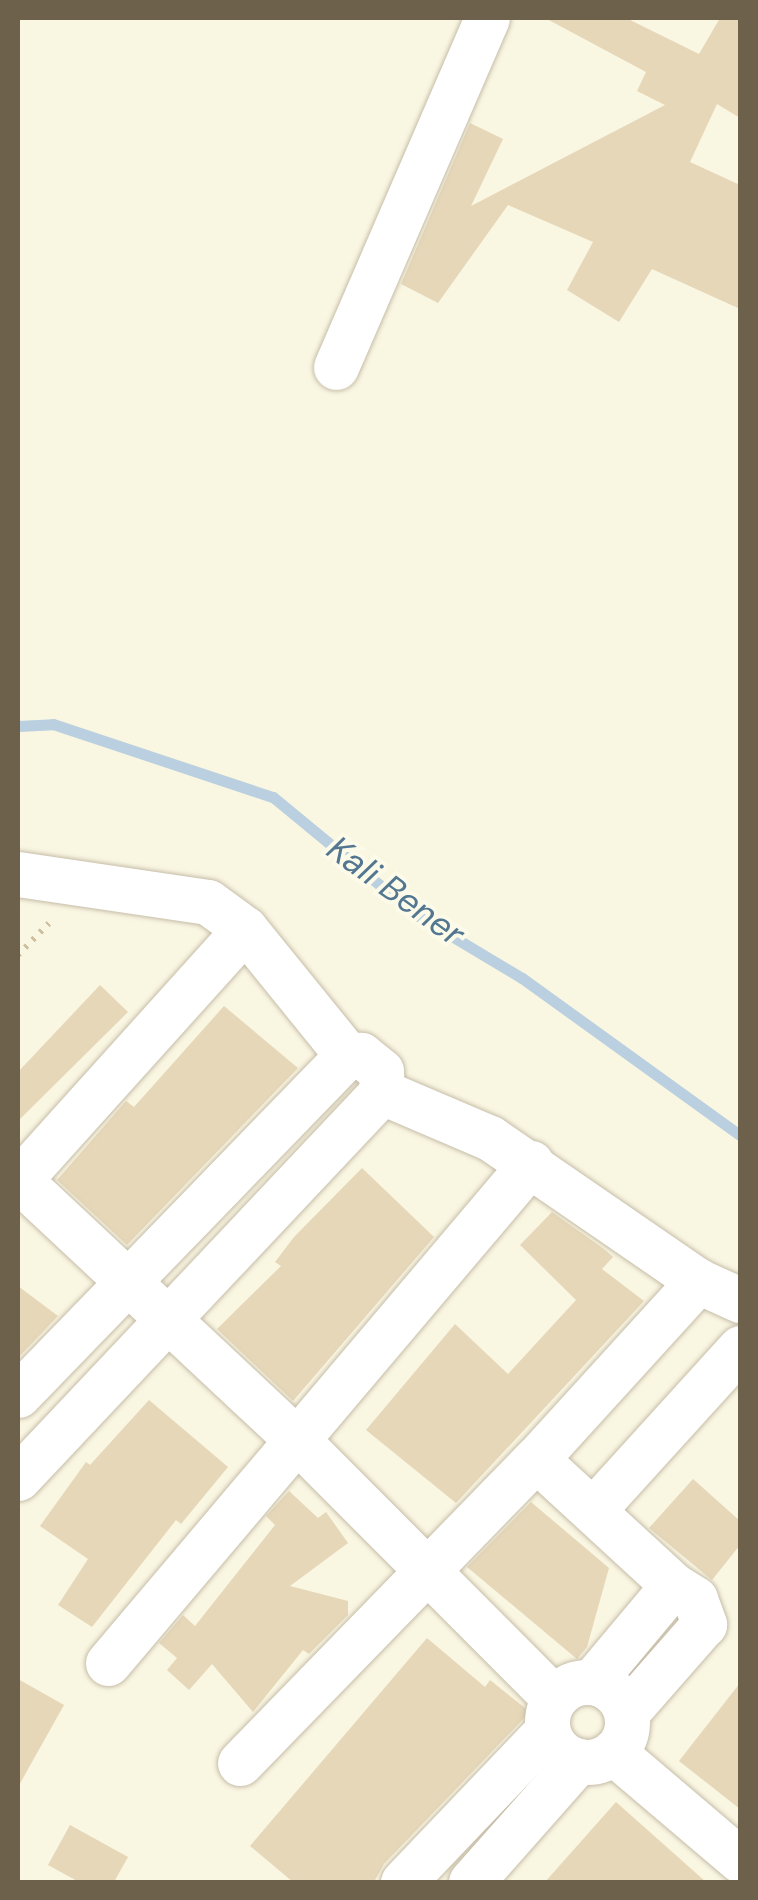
<!DOCTYPE html>
<style>
body{margin:0}
#map{position:relative;width:758px;height:1900px;overflow:hidden;background:#f9f6e2;font-family:"DM Sans",sans-serif}
div>[style]{position:absolute}
[style*='--x']{left:calc(var(--x)*1px);top:calc(var(--y)*1px);width:calc(var(--w)*1px);rotate:calc(var(--a)*1deg)}
.stream>*{height:11px;margin:-5.5px;padding:0 5.5px;transform-origin:5.5px;border-radius:5.5px;background:#bacfdf}
.building>*{inset:0;background:#e6d7b9}
.path>*{height:6px;margin-top:-3px;transform-origin:0;background:repeating-linear-gradient(90deg,#cfbfa1 0 2.5px,transparent 0 10.5px)}
.roads{filter:drop-shadow(0 0 2px #c6bda8) drop-shadow(0 0 2px #c6bda8)}
.street>*{height:45px;margin:-22.5px;padding:0 22.5px;transform-origin:22.5px;border-radius:22.5px;background:#fff}
.street>.ring{margin:-22.5px;padding:0;box-sizing:content-box;background:none;border:45px solid #fff;border-radius:50%}
span{translate:-50% -50%;white-space:nowrap;text-align:center;line-height:1.15;-webkit-text-stroke:8px #fcfae8;paint-order:stroke}
.water-label{font-size:35px;color:#537691;font-style:italic}
.frame{position:absolute;inset:0;border:20px solid #6d614c;pointer-events:none}
</style>
<div id="map">
<div class="stream">
<i style="--x:18;--y:726;--w:35;--a:-3"></i>
<i style="--x:53;--y:724;--w:232;--a:18.4"></i>
<i style="--x:273;--y:797;--w:184;--a:39.5"></i>
<i style="--x:415;--y:914;--w:125;--a:30.9"></i>
<i style="--x:522;--y:978;--w:269;--a:35.8"></i>
</div>
<div class="building">
<i style="clip-path:polygon(545px 18px,626px 18px,699px 54px,720px 18px,740px 18px,740px 118px,717px 104px,690px 162px,740px 185px,740px 309px,652px 269px,619px 322px,567px 290px,593px 242px,508px 205px,438px 303px,401px 284px,470px 123px,503px 139px,471px 206px,665px 105px,637px 91px,646px 72px)"></i>
<i style="clip-path:polygon(100px 985px,128px 1012px,18px 1121px,18px 1072px)"></i>
<i style="clip-path:polygon(224px 1006px,298px 1068px,127px 1245px,57px 1180px,126px 1101px,134px 1107px)"></i>
<i style="clip-path:polygon(362px 1168px,434px 1237px,293px 1401px,217px 1329px,281px 1266px,275px 1262px,294px 1237px)"></i>
<i style="clip-path:polygon(552px 1212px,604px 1249px,613px 1257px,602px 1269px,644px 1301px,456px 1503px,366px 1430px,455px 1324px,508px 1374px,576px 1300px,520px 1245px)"></i>
<i style="clip-path:polygon(18px 1286px,58px 1316px,18px 1358px)"></i>
<i style="clip-path:polygon(149px 1400px,228px 1467px,181px 1524px,176px 1520px,92px 1627px,58px 1605px,88px 1559px,40px 1526px,86px 1462px,90px 1465px)"></i>
<i style="clip-path:polygon(693px 1479px,740px 1521px,740px 1545px,712px 1580px,649px 1528px)"></i>
<i style="clip-path:polygon(289px 1491px,318px 1518px,326px 1512px,348px 1543px,290px 1586px,348px 1601px,348px 1615px,309px 1654px,303px 1650px,253px 1712px,212px 1664px,189px 1690px,167px 1670px,177px 1658px,159px 1643px,183px 1615px,195px 1626px,275px 1525px,266px 1516px)"></i>
<i style="clip-path:polygon(531px 1502px,609px 1568px,587px 1647px,577px 1659px,467px 1567px)"></i>
<i style="clip-path:polygon(427px 1638px,485px 1687px,490px 1680px,530px 1712px,384px 1864px,374px 1882px,293px 1882px,250px 1846px)"></i>
<i style="clip-path:polygon(18px 1679px,64px 1705px,18px 1787px)"></i>
<i style="clip-path:polygon(740px 1683px,740px 1809px,679px 1761px)"></i>
<i style="clip-path:polygon(616px 1802px,706px 1882px,545px 1882px)"></i>
<i style="clip-path:polygon(70px 1825px,128px 1857px,114px 1882px,79px 1882px,48px 1865px)"></i>
</div>
<div class="path">
<i style="--x:18;--y:955;--w:49;--a:-45.8"></i>
</div>
<div class="roads">
<div class="street">
<i style="--x:336;--y:367;--w:380;--a:-66.6"></i>
<i style="--x:18;--y:874;--w:192;--a:8.4"></i>
<i style="--x:208;--y:902;--w:46;--a:36.1"></i>
<i style="--x:245;--y:929;--w:338;--a:132"></i>
<i style="--x:382;--y:1092;--w:117;--a:23.1"></i>
<i style="--x:490;--y:1138;--w:252;--a:34.5"></i>
<i style="--x:698;--y:1281;--w:46;--a:24.3"></i>
<i style="--x:18;--y:1179;--w:383;--a:43.1"></i>
<i style="--x:298;--y:1441;--w:363;--a:45.1"></i>
<i style="--x:18;--y:1395;--w:473;--a:-45.9"></i>
<i style="--x:536;--y:1459;--w:186;--a:42.6"></i>
<i style="--x:18;--y:1478;--w:531;--a:-46.68"></i>
<i style="--x:382;--y:1092;--w:21;--a:-93"></i>
<i style="--x:381;--y:1071;--w:26;--a:-141"></i>
<i style="--x:361;--y:1055;--w:14;--a:180"></i>
<i style="--x:347;--y:1055;--w:162;--a:-129"></i>
<i style="--x:595;--y:1508;--w:216;--a:-47.8"></i>
<i style="--x:108;--y:1663;--w:655;--a:-49.77"></i>
<i style="--x:592;--y:1682;--w:126;--a:-50.1"></i>
<i style="--x:673;--y:1585;--w:26;--a:32"></i>
<i style="--x:695;--y:1599;--w:27;--a:70"></i>
<i style="--x:704;--y:1624;--w:118;--a:131.2"></i>
<i class="ring" style="left:547px;top:1682px;width:35px;height:35px"></i>
<i style="--x:613;--y:1752;--w:167;--a:40.4"></i>
<i style="--x:240;--y:1763;--w:424;--a:-45.8"></i>
<i style="--x:536;--y:1459;--w:241;--a:-47.7"></i>
<i style="--x:403;--y:1882;--w:209;--a:-46.4"></i>
<i style="--x:471;--y:1882;--w:162;--a:-48.5"></i>
</div>
</div>
<div class="water-label">
<span style="left:396px;top:891px;rotate:36deg">Kali Bener</span>
</div>
<div class="frame"></div>
</div>
